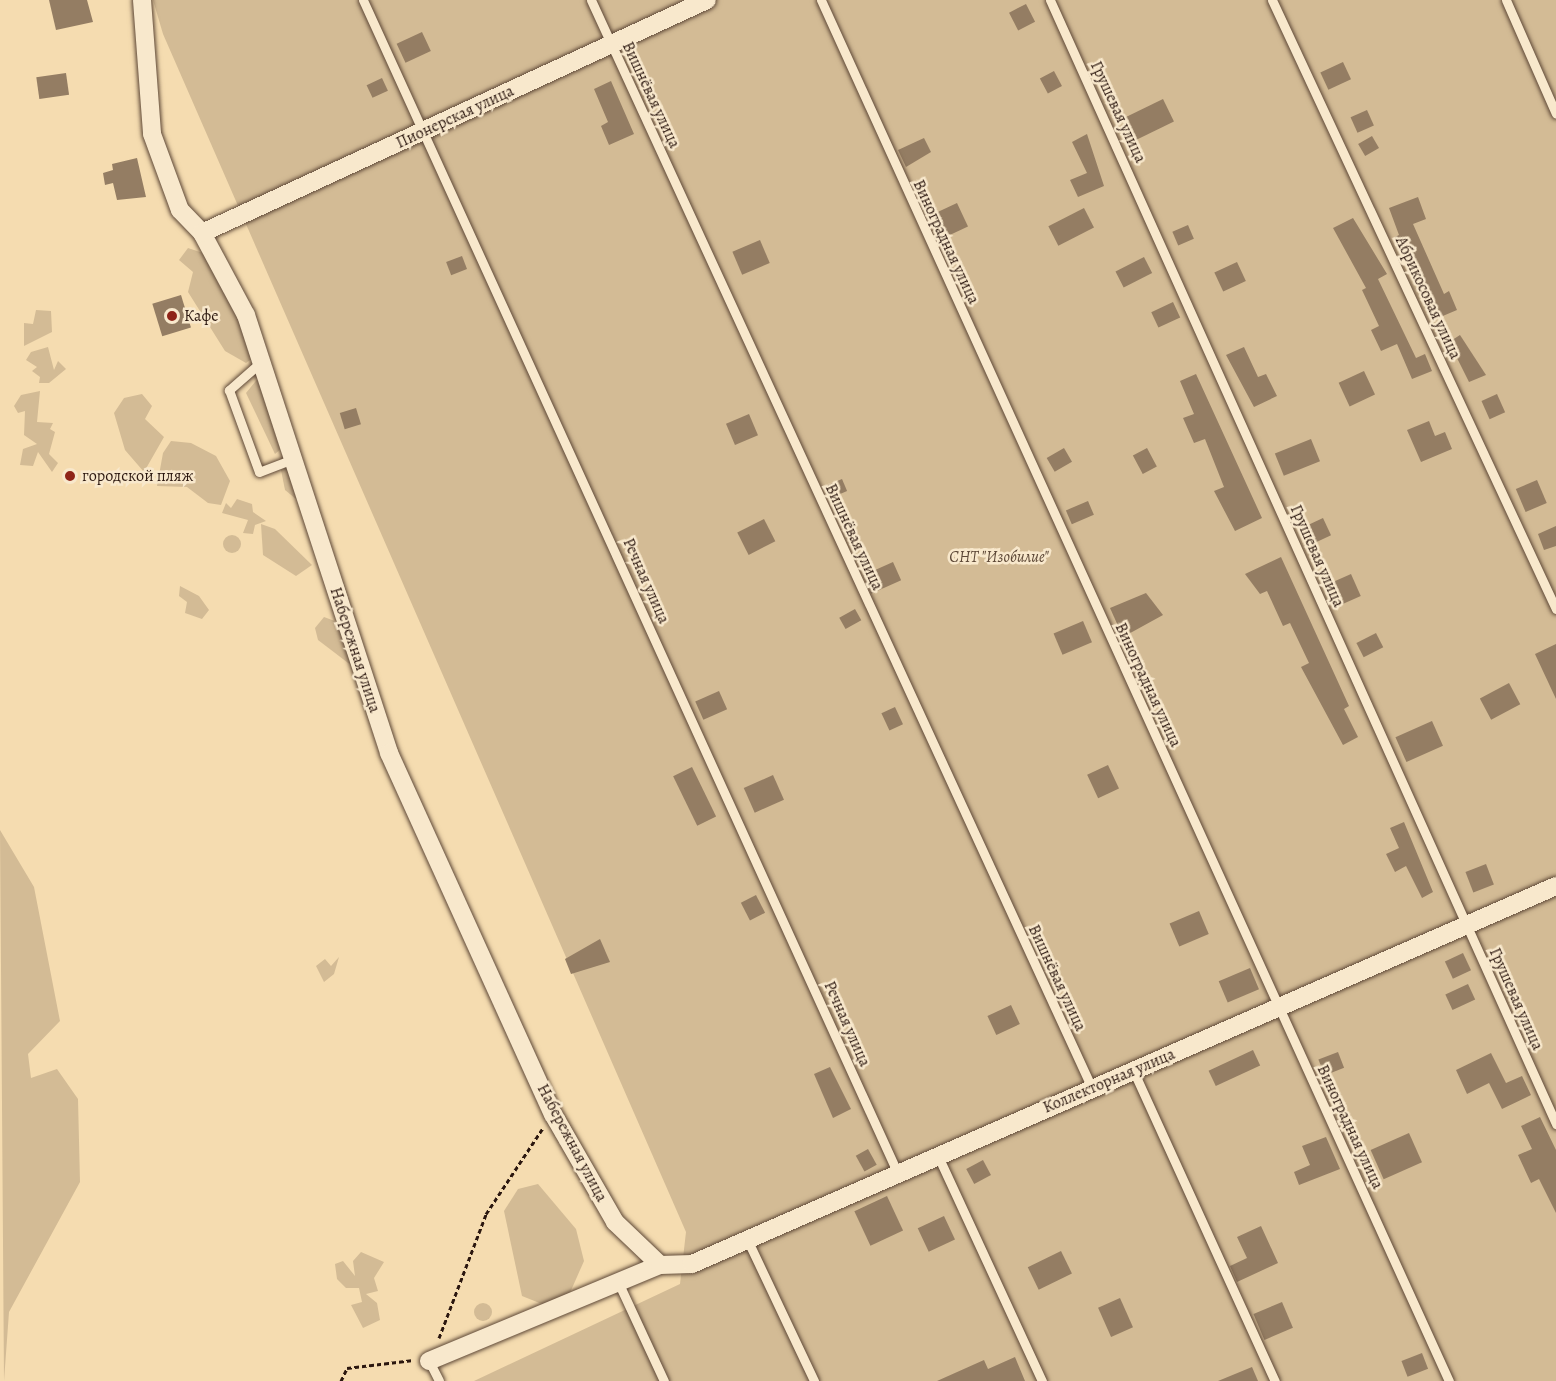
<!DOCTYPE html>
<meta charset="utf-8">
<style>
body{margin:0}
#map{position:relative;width:1556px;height:1381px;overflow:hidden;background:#f5dcb0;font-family:Alegreya,serif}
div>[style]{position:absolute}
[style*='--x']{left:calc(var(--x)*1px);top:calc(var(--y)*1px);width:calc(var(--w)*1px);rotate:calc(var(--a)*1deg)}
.green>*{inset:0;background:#d3bb95}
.round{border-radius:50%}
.building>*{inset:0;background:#947d63;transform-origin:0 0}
.path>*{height:3px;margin-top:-1.5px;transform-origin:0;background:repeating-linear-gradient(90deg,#2b170f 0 4.5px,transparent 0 7.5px)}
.roads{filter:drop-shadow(0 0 2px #5e4837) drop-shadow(0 0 2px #5e4837)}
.service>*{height:9px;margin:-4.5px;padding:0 4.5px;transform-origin:4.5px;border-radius:4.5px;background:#f8e8cc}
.minor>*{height:18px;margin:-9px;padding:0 9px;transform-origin:9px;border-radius:9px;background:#f8e8cc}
.dots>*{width:16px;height:16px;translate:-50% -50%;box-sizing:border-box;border:3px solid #f8e8cc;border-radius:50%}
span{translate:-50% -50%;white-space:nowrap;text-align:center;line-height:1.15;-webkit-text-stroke:5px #f8e8cc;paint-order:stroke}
.street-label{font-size:16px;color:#2b170f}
.poi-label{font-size:16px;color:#2b170f}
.left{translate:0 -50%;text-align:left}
.park-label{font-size:16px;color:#5d4837;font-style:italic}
</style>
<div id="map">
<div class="green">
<i style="clip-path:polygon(153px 0,1556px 0,1556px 1381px,474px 1381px,680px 1284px,686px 1232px,163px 34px)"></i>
<i style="clip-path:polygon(188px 248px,203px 253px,241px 316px,254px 357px,246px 363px,225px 351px,188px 292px,193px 272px,179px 260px)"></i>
<i style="clip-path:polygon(36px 310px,51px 311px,52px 332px,24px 346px,24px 323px,33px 324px)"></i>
<i style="clip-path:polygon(48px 347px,54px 370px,58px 361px,66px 369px,49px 383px,39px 383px,40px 377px,32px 371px,37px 367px,26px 360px,31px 352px)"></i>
<i style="clip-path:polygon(260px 376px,283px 447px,275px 454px,246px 393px)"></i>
<i style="clip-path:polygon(40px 391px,37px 422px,53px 423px,50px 429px,55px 432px,49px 454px,58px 463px,52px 472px,38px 452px,33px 466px,20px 465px,23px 449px,37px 444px,24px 435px,25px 411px,18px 413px,14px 406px,21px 395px)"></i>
<i style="clip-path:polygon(142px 394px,152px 406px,145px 419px,164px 437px,144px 472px,125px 450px,114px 413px,124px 398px)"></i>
<i style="clip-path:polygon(171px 441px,191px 443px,216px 456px,230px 481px,221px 505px,208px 503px,187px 487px,157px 486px,163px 453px)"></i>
<i style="clip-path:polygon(291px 465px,300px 491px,296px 499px,285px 490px,281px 470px)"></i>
<i style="clip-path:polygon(237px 499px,252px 504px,253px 512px,266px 521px,255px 525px,253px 534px,243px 533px,248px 520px,222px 513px,226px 503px,231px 508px)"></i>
<i style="clip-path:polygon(261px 524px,275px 529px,312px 565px,296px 576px,263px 555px)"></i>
<i class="round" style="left:223px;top:535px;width:18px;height:18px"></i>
<i style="clip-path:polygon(180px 586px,199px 596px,209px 610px,202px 619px,185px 613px,187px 602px,179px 596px)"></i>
<i style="clip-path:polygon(324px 617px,340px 623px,356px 669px,318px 640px,315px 628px)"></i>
<i style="clip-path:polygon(0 830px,34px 887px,60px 1021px,28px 1054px,31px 1078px,57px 1069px,78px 1099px,80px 1182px,9px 1312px,4px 1381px)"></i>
<i style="clip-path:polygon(339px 957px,334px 974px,324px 982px,316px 966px,325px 959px,331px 966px)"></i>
<i style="clip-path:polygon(538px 1184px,576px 1229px,584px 1261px,569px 1295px,547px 1306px,522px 1296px,504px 1211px,518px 1189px)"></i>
<i style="clip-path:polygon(361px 1252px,384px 1262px,374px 1278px,378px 1291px,366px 1294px,377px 1303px,380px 1320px,363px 1328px,351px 1305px,362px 1302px,359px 1288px,346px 1288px,337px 1279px,335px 1264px,343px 1261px,355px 1276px,353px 1261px)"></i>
<i class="round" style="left:474px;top:1303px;width:18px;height:18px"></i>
</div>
<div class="building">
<i style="clip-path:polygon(49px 0,87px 0,93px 22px,56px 30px)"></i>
<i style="left:1026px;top:4px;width:20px;height:19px;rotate:63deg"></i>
<i style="left:422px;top:32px;width:21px;height:28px;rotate:65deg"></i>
<i style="left:1343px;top:62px;width:19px;height:25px;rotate:65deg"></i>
<i style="left:1054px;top:71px;width:17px;height:16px;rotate:62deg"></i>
<i style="left:66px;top:73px;width:22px;height:30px;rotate:82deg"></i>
<i style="left:382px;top:78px;width:14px;height:17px;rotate:65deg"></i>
<i style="clip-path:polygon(611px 81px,634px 134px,609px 145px,601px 126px,608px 122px,594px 89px)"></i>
<i style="left:1163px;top:99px;width:25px;height:44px;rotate:64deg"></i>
<i style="left:1367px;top:110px;width:17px;height:18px;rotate:66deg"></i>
<i style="clip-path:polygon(1087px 134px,1104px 186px,1078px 197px,1070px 180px,1087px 173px,1072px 142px)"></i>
<i style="left:1372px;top:136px;width:14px;height:16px;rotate:60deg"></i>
<i style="clip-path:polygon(924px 138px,931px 152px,906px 167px,898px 150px)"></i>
<i style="clip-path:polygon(137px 158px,146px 197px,117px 200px,113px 183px,105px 185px,103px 173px,113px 170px,112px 164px)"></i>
<i style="clip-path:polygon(1418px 197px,1426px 219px,1413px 224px,1444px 294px,1449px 291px,1457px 310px,1438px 318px,1407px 252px,1403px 254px,1395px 237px,1399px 235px,1389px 208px)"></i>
<i style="left:957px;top:203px;width:26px;height:26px;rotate:65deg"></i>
<i style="left:1084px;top:208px;width:22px;height:40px;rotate:63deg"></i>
<i style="clip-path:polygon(1353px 218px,1387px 274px,1378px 279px,1416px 358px,1425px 354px,1432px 371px,1412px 379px,1397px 344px,1381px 351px,1371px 330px,1379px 326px,1362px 290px,1366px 288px,1333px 228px)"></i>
<i style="left:1188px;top:225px;width:15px;height:17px;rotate:67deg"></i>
<i style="left:760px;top:240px;width:25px;height:30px;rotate:67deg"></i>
<i style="left:462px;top:256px;width:14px;height:17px;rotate:69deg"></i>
<i style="left:1144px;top:257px;width:18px;height:32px;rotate:63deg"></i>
<i style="left:1237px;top:262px;width:21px;height:25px;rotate:65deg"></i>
<i style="left:181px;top:295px;width:34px;height:30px;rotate:73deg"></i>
<i style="left:1173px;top:302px;width:17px;height:24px;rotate:65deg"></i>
<i style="clip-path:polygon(1460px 335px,1486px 375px,1469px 382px,1449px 342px)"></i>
<i style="clip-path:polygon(1244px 347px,1258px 377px,1266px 374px,1277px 396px,1254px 407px,1226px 355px)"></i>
<i style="left:1364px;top:371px;width:26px;height:28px;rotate:65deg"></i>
<i style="clip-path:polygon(1196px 374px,1262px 518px,1235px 531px,1214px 491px,1224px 487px,1205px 439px,1194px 443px,1183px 418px,1194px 414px,1180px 381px)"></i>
<i style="left:1497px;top:394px;width:20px;height:17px;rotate:66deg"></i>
<i style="left:356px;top:408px;width:17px;height:17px;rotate:73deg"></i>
<i style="left:749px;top:414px;width:23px;height:25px;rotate:67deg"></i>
<i style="clip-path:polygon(1429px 421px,1435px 436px,1445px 432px,1452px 449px,1421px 462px,1407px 430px)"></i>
<i style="left:1311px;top:439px;width:24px;height:39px;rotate:68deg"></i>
<i style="left:1064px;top:448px;width:16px;height:20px;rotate:60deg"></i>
<i style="left:1147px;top:448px;width:21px;height:16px;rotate:62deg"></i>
<i style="left:842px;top:479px;width:13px;height:19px;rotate:67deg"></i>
<i style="left:1537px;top:480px;width:25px;height:23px;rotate:67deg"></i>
<i style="left:1088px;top:501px;width:15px;height:24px;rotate:67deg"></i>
<i style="left:1323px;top:518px;width:19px;height:23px;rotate:65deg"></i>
<i style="left:764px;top:519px;width:25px;height:30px;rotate:63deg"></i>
<i style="clip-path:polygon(1556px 526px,1556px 546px,1544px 550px,1538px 534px)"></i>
<i style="clip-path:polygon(1281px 557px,1349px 706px,1344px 709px,1358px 737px,1343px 745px,1301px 667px,1309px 663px,1290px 623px,1283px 626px,1267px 591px,1260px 594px,1245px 574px)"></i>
<i style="left:893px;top:562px;width:20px;height:33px;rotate:66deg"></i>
<i style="left:1351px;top:574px;width:24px;height:21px;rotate:66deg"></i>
<i style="clip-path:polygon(1146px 593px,1163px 615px,1123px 637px,1110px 608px)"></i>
<i style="left:855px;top:609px;width:13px;height:18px;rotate:61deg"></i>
<i style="left:1083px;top:621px;width:23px;height:32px;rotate:67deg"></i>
<i style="left:1376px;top:633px;width:16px;height:22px;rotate:63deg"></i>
<i style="clip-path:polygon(1556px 644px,1556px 699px,1535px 654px)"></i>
<i style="left:1509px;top:683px;width:24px;height:33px;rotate:62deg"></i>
<i style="left:719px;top:691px;width:20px;height:26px;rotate:66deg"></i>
<i style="left:895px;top:707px;width:19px;height:15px;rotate:65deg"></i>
<i style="left:1432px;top:721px;width:27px;height:40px;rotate:66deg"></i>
<i style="left:1108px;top:765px;width:26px;height:23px;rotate:65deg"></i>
<i style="left:692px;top:767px;width:55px;height:21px;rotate:64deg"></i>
<i style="left:773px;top:775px;width:27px;height:32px;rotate:66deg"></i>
<i style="clip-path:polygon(1404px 822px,1433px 892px,1422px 898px,1406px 866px,1395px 872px,1386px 854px,1399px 848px,1390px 828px)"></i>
<i style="left:1486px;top:864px;width:22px;height:22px;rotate:69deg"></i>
<i style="left:756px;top:895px;width:20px;height:17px;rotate:63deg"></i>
<i style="left:1199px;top:911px;width:25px;height:32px;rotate:67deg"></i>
<i style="clip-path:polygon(600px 939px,610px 962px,571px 974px,565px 959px)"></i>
<i style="left:1463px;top:953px;width:19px;height:20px;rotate:65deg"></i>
<i style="left:1250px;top:968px;width:23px;height:34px;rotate:67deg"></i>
<i style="left:1468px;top:984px;width:17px;height:25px;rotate:65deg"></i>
<i style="left:1011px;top:1005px;width:21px;height:26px;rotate:65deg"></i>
<i style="left:1253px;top:1050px;width:17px;height:49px;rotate:65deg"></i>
<i style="left:1338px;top:1052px;width:17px;height:21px;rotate:69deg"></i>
<i style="clip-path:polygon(1491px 1053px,1506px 1083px,1522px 1076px,1531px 1095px,1502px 1109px,1489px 1083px,1467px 1094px,1456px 1070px)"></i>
<i style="clip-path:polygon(830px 1067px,851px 1109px,833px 1118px,814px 1074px)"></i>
<i style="clip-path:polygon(1540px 1117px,1556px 1150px,1556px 1213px,1539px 1179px,1531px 1183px,1518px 1155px,1532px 1149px,1521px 1126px)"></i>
<i style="left:1409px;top:1133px;width:32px;height:42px;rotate:66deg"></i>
<i style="clip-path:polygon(1326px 1137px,1340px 1169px,1299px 1185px,1294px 1172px,1310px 1165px,1302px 1146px)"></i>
<i style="left:868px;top:1149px;width:18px;height:14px;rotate:61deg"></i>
<i style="left:983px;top:1160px;width:17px;height:19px;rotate:62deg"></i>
<i style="left:887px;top:1196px;width:38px;height:36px;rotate:65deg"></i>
<i style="left:944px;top:1216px;width:26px;height:29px;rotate:65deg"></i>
<i style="clip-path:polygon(1261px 1226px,1278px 1263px,1237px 1282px,1230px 1266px,1247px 1258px,1237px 1237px)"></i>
<i style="left:1061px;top:1251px;width:25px;height:37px;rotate:64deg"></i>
<i style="left:1120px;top:1298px;width:32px;height:24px;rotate:66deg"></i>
<i style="left:1282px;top:1302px;width:28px;height:31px;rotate:67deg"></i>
<i style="left:1422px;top:1353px;width:17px;height:22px;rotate:69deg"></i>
<i style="clip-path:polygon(1015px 1357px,1025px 1381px,937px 1381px,984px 1360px,988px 1369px)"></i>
<i style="clip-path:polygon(1252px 1367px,1258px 1381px,1218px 1381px)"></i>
</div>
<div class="path">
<i style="--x:439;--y:1338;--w:133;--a:-69.2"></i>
<i style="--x:486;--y:1214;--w:103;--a:-56.5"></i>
<i style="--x:341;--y:1381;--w:14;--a:-65"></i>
<i style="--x:347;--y:1368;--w:67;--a:-6.8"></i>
</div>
<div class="roads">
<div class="service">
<i style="--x:363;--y:0;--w:1292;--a:65.5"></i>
<i style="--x:591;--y:0;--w:1196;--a:65.28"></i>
<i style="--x:821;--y:0;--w:1517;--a:65.55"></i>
<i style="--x:1050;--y:0;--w:1233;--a:65.76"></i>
<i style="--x:1272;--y:0;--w:672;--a:65"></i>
<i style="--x:1506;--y:0;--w:124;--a:66.3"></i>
<i style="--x:261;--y:362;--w:43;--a:138.8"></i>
<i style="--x:229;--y:390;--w:87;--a:69.9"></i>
<i style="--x:259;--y:472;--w:36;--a:-21"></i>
<i style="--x:1133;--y:1070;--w:342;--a:65.5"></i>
<i style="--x:938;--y:1156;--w:248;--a:65.2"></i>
<i style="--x:747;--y:1239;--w:157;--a:64.7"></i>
<i style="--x:619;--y:1284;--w:107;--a:65.1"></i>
<i style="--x:429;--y:1361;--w:22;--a:63"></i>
</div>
<div class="minor">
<i style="--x:142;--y:0;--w:134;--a:85.7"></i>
<i style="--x:152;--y:134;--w:81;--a:69.8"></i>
<i style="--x:180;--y:210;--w:32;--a:46"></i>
<i style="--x:202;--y:233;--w:93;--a:61.8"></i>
<i style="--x:246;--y:315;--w:461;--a:71.9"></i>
<i style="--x:389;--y:753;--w:397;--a:65.6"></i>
<i style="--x:553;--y:1114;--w:125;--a:60.1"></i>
<i style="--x:615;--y:1222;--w:62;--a:43.7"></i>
<i style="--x:202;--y:233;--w:556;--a:-24.77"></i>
<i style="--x:429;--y:1361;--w:250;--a:-22.6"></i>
<i style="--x:660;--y:1265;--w:32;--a:-2"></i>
<i style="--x:692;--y:1264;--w:943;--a:-23.63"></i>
</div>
</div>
<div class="dots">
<i style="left:172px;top:316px;background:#8f2418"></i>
<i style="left:70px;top:476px;background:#8f2418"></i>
</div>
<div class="street-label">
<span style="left:651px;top:95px;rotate:65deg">Вишнёвая улица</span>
<span style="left:1118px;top:112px;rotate:65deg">Грушевая улица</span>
<span style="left:455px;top:117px;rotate:-25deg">Пионерская улица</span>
<span style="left:946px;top:242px;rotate:65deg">Виноградная улица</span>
<span style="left:1428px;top:298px;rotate:65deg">Абрикосовая улица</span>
<span style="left:854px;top:537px;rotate:65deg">Вишнёвая улица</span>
<span style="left:1317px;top:556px;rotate:66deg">Грушевая улица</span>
<span style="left:646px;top:581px;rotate:66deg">Речная улица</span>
<span style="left:355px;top:650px;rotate:72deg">Набережная улица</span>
<span style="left:1148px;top:685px;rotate:65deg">Виноградная улица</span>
<span style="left:1057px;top:978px;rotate:65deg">Вишнёвая улица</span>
<span style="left:1516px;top:999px;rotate:66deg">Грушевая улица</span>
<span style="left:847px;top:1024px;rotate:66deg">Речная улица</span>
<span style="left:1109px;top:1081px;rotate:-23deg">Коллекторная улица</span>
<span style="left:1350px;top:1127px;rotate:65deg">Виноградная улица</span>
<span style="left:572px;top:1143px;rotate:62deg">Набережная улица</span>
</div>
<div class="poi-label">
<span class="left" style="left:184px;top:316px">Кафе</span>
<span class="left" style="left:82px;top:476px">городской пляж</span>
</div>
<div class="park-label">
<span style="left:999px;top:557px">СНТ "Изобилие"</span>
</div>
</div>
